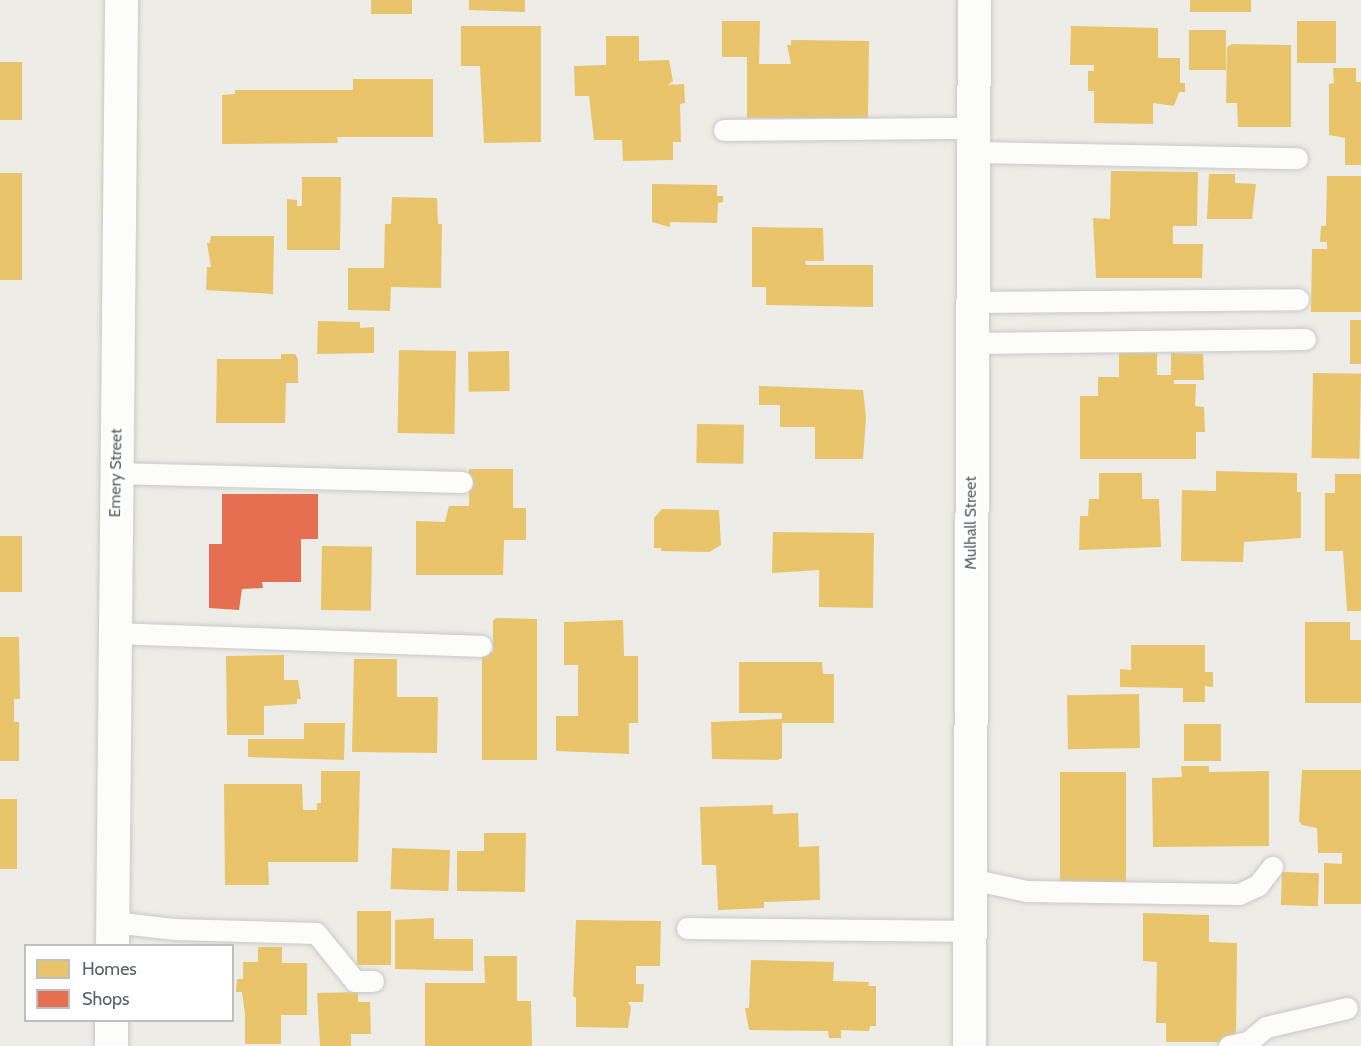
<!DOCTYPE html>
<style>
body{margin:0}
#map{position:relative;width:1361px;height:1046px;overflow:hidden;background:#edece6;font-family:Cabin,sans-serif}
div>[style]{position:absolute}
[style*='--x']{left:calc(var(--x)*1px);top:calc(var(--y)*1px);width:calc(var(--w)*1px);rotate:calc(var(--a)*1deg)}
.homes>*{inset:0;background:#e9c46a;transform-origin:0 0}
.shops>*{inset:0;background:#e76f51}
.roads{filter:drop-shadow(0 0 2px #c8c9c7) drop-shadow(0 0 2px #c8c9c7)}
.service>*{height:21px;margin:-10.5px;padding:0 10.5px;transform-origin:10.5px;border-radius:10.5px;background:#fcfcfb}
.minor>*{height:33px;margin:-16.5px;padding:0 16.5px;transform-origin:16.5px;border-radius:16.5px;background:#fcfcfb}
span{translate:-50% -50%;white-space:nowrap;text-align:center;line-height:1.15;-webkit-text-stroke:6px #fff;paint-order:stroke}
.street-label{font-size:16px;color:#5b6065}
.legend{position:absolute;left:24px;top:944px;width:210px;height:78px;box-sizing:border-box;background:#fff;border:2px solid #bdbfc1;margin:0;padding:8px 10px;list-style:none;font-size:18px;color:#5b6065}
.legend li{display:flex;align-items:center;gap:12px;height:30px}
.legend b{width:30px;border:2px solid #bdbfc1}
</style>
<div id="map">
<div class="homes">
<i style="left:371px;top:0;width:41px;height:14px"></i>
<i style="clip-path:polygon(469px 0,525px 0,525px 12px,469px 10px)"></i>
<i style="left:1190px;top:0;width:61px;height:12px"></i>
<i style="clip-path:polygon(722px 21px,760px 21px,759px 64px,791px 64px,787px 45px,791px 45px,791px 40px,869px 41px,868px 118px,747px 118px,747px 57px,722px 57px)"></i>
<i style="left:1297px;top:21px;width:39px;height:42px"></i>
<i style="clip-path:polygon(461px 26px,541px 26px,541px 142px,484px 143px,480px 66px,461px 66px)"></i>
<i style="clip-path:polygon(1071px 26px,1158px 28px,1158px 58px,1180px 58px,1180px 83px,1185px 83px,1185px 92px,1179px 92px,1174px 106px,1153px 103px,1153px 124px,1094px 123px,1094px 91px,1088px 91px,1088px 71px,1094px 71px,1094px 65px,1070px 65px)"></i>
<i style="left:1189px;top:30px;width:37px;height:40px"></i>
<i style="clip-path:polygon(606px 36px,639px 36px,639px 61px,669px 60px,673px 81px,668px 85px,684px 84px,685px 103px,680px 104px,681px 142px,673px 142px,673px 160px,623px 161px,622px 140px,594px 140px,589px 96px,575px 96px,574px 66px,606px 65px)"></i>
<i style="clip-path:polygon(1232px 44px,1291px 45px,1291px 127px,1238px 127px,1237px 103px,1226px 103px,1227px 47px)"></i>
<i style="left:0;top:62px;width:22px;height:58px"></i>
<i style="clip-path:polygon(1333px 68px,1356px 68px,1356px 82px,1361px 82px,1361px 165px,1345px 165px,1345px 138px,1329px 135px,1329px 84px,1334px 83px)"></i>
<i style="clip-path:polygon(353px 79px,433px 79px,433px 137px,337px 137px,338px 143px,222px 144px,222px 95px,235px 94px,235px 90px,353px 90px)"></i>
<i style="clip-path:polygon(1111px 171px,1198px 172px,1197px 226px,1173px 226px,1173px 244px,1203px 244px,1202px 278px,1096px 278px,1093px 218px,1110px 219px)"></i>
<i style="left:0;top:173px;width:22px;height:107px"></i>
<i style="clip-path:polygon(1209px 174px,1235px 174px,1235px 183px,1256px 184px,1252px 219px,1207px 219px)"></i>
<i style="clip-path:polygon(1327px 176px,1361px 176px,1361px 312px,1311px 312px,1312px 249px,1327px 249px,1327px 242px,1320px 242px,1321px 226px,1326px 226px)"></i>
<i style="clip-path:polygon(302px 177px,341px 177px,340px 250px,287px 250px,287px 199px,297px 200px,297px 206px,302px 206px)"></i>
<i style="clip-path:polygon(652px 184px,717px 185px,717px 196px,723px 196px,723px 202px,718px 203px,717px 223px,670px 222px,670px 227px,652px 222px)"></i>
<i style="clip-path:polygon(392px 197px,437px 198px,438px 224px,442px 224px,441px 288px,391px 287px,390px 311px,348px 310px,348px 268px,384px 268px,385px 224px,391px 224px)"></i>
<i style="clip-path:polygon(752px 227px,823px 228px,824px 261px,805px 261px,806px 265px,873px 265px,873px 307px,766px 305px,766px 287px,752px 287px)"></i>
<i style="clip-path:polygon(211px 236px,274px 236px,273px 294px,206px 290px,207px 267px,211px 267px,207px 243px,210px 243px)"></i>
<i style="left:1350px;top:320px;width:11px;height:44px"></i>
<i style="clip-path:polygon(318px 321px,360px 322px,360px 328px,374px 327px,374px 353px,317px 354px)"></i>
<i style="left:399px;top:350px;width:57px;height:83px;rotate:1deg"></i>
<i style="left:509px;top:351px;width:40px;height:41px;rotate:89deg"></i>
<i style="clip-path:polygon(1119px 353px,1157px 353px,1157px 375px,1171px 375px,1171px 353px,1203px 354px,1204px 380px,1174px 380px,1174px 384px,1196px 384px,1195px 406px,1204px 407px,1205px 432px,1196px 432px,1196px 459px,1080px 459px,1080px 396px,1098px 396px,1098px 377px,1119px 377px)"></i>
<i style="clip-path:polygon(281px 354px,295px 354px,298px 359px,298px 383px,286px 383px,285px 423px,216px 423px,217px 359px,281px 359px)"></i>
<i style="left:1313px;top:373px;width:48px;height:85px;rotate:1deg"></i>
<i style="clip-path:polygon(759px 386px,863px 390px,866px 417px,863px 459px,815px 459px,815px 427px,780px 427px,780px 405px,759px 405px)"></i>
<i style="left:697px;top:424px;width:47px;height:39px;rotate:1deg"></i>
<i style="clip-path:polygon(469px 469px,513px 469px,513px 508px,526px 508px,526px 540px,504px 540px,503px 575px,416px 575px,416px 521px,445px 522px,449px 506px,469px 506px)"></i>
<i style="clip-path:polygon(1216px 471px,1297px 473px,1297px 492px,1301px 492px,1301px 538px,1244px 542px,1243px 562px,1181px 561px,1182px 490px,1216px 491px)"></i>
<i style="clip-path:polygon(1099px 473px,1142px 473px,1142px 499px,1159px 499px,1161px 547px,1079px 550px,1080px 516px,1088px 516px,1089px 499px,1099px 499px)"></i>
<i style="clip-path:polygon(1335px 474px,1361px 474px,1361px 611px,1347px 611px,1343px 551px,1325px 551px,1325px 493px,1335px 493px)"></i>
<i style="clip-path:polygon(662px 509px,719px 510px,721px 545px,709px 552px,661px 551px,661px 548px,654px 548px,654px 518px)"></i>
<i style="clip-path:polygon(773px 532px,874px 533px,873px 608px,819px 607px,819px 570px,772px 573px)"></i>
<i style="left:0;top:536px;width:22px;height:56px"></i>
<i style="left:322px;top:546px;width:50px;height:64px;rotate:1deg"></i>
<i style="clip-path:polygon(496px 618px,537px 619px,537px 760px,482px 760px,482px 652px,493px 652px,493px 621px)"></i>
<i style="clip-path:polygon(623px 620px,624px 656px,638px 656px,638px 723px,629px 723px,629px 754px,556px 751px,556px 716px,578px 716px,578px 665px,564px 665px,564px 622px)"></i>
<i style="clip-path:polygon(1305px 622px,1350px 622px,1350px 640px,1361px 640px,1361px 703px,1305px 703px)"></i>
<i style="clip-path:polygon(0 637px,19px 637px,20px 699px,14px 699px,14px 722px,19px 722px,19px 761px,0 761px)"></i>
<i style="clip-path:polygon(1131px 645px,1205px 645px,1205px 672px,1213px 672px,1213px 687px,1205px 686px,1205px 702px,1183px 702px,1183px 688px,1120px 687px,1120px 669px,1131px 670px)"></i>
<i style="clip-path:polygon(284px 655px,284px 680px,298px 680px,301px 699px,297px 699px,297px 704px,264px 706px,264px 735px,227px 735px,226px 656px)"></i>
<i style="clip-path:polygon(354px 659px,397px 659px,397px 697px,438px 697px,437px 753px,352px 752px)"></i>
<i style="clip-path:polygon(739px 662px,822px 662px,823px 674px,834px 674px,834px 723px,782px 723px,782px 758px,777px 760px,712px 759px,711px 722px,782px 719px,782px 713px,739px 713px)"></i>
<i style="left:1139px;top:694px;width:54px;height:72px;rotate:89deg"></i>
<i style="clip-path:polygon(304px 723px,345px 723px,344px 760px,248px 757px,248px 739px,304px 739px)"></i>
<i style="left:1184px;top:724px;width:37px;height:37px"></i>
<i style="clip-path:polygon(1181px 766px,1209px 766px,1209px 772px,1269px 771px,1269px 846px,1153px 847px,1152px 778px,1182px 777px)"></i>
<i style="clip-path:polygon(1302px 770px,1361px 770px,1361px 904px,1324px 904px,1324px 863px,1342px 864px,1342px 853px,1318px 853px,1317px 828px,1302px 825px,1299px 821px)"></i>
<i style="clip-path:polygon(321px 771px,360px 771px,358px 862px,268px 862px,269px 885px,225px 885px,224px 784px,302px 784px,303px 810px,317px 810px,317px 803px,321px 803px)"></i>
<i style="left:1060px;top:772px;width:66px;height:112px"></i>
<i style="left:0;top:799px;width:17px;height:70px"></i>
<i style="clip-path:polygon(773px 805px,773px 814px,798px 813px,799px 847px,819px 846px,820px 900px,764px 902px,764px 908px,718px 910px,716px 865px,702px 865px,700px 807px)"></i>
<i style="clip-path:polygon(484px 833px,526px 833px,525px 892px,457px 891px,457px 851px,484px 851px)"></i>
<i style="left:392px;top:848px;width:58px;height:41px;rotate:2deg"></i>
<i style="left:1282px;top:872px;width:37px;height:33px;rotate:2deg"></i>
<i style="left:391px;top:911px;width:54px;height:34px;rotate:90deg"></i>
<i style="clip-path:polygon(1143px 913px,1209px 915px,1209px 942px,1237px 943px,1236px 1042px,1166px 1042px,1166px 1023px,1156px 1023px,1157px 962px,1143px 961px)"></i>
<i style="clip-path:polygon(434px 918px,434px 939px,473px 939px,473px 971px,395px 969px,395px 920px)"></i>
<i style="clip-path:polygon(576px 920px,661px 921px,660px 966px,636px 966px,636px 984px,644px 984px,643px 1002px,628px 1002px,631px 1007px,628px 1028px,576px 1027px,576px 998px,573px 996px)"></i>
<i style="clip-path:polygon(258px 947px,282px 947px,282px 963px,307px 963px,307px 1015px,281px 1015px,281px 1044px,245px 1044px,245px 1014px,242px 992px,236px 992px,237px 979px,243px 979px,243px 962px,258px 962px)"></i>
<i style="clip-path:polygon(484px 956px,517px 956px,517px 1001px,531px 1001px,532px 1046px,425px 1046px,425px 983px,485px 983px)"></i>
<i style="clip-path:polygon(751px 960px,834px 962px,833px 981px,869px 982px,868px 986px,876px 986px,876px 1026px,870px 1026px,869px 1031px,841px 1030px,841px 1038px,829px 1038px,828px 1031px,749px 1030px,745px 1008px,749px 1008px)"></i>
<i style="clip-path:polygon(358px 992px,358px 1002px,370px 1002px,371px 1034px,351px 1034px,351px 1046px,320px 1046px,317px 993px)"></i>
</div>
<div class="shops">
<i style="clip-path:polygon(222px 494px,318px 494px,318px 539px,301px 539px,301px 582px,262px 582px,263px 588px,242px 589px,239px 610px,209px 608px,209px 544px,222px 544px)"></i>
</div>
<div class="roads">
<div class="service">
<i style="--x:724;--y:130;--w:250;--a:-0.5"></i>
<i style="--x:974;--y:152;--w:323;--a:1.1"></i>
<i style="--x:973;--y:302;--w:325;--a:-0.5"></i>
<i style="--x:973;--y:343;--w:332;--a:-0.7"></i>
<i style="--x:116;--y:473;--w:346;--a:1.5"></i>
<i style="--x:115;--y:633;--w:366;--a:2"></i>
<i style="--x:970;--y:879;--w:58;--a:11.9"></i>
<i style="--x:1027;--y:891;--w:212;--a:0.8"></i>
<i style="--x:1239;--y:894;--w:21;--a:-25"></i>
<i style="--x:1258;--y:885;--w:23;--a:-52"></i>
<i style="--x:112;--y:922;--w:62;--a:6.4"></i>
<i style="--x:174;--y:929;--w:142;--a:1.6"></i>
<i style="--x:316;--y:933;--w:62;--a:50.9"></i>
<i style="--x:355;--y:981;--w:18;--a:0"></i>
<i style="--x:687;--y:928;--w:282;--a:0.6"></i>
<i style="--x:1229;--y:1046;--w:19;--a:-12"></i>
<i style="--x:1248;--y:1042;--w:23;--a:-40"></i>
<i style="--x:1266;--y:1027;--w:83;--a:-13.2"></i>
</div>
<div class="minor">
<i style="--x:112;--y:946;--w:946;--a:-89.45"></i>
<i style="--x:111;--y:1046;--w:26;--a:-90"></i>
<i style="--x:969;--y:1046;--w:1046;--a:-89.73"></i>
</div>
</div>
<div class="street-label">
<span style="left:116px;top:473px;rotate:-89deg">Emery Street</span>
<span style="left:971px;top:523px;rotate:-90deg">Mulhall Street</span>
</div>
<ul class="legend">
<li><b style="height:16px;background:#e9c46a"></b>Homes</li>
<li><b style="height:16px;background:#e76f51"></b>Shops</li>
</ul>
</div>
